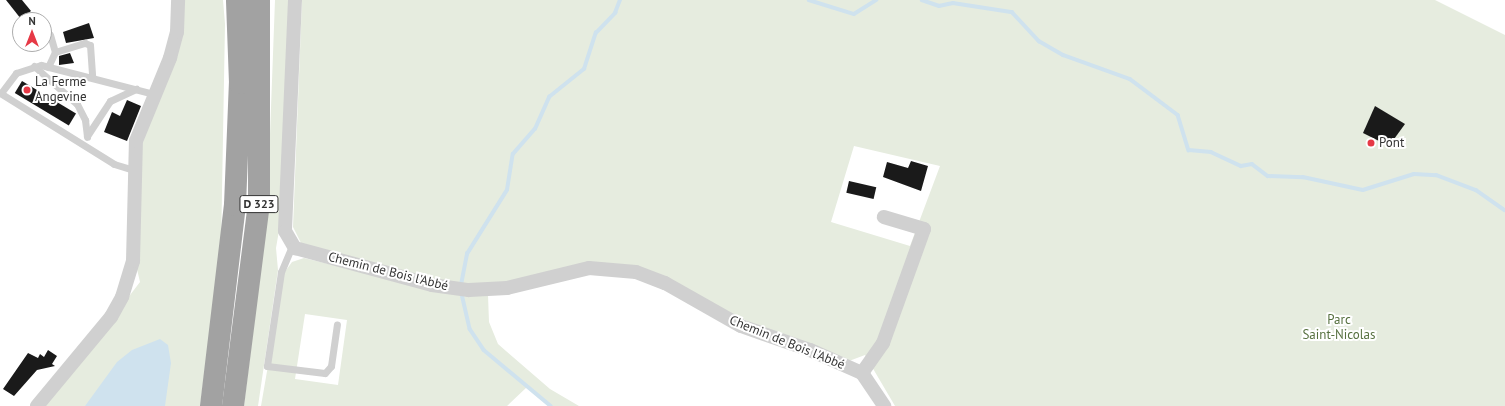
<!DOCTYPE html>
<meta charset="utf-8">
<style>
body{margin:0}
#map{position:relative;width:1505px;height:406px;overflow:hidden;background:#fff;font-family:"PT Sans",sans-serif}
div>[style]{position:absolute}
[style*='--x']{left:calc(var(--x)*1px);top:calc(var(--y)*1px);width:calc(var(--w)*1px);rotate:calc(var(--a)*1deg)}
.green>*{inset:0;background:#e6ecdf}
.water>*{inset:0;background:#cfe2ee}
.stream>*{height:3.5px;margin:-1.75px;padding:0 1.75px;transform-origin:1.75px;border-radius:1.75px;background:#cfe2ee}
.building>*{inset:0;background:#1a1a1a;transform-origin:0 0}
.service>*{height:7px;margin:-3.5px;padding:0 3.5px;transform-origin:3.5px;border-radius:3.5px;background:#d0d0d0}
.minor>*{height:14px;margin:-7px;padding:0 7px;transform-origin:7px;border-radius:7px;background:#d0d0d0}
.trunk>*{height:22px;margin:-11px;padding:0 11px;transform-origin:11px;border-radius:11px;background:#a2a2a2}
.dots>*{width:11px;height:11px;translate:-50% -50%;box-sizing:border-box;border:2px solid #fff;border-radius:50%}
span{translate:-50% -50%;white-space:nowrap;text-align:center;line-height:1.15;-webkit-text-stroke:4px #fff;paint-order:stroke}
.shield-label span{padding:1px 3px;background:#fff;border:1px solid;border-radius:3px;-webkit-text-stroke-width:0}
.shield-label{font-size:12px;color:#333;font-weight:700}
.poi-label{font-size:13px;color:#333}
.left{translate:0 -50%;text-align:left}
.street-label{font-size:13px;color:#333}
.park-label{font-size:13px;color:#56703f}
.north{position:absolute;left:12px;top:12px;width:40px;height:40px;box-sizing:border-box;background:#fff;border:1px solid #adadad;border-radius:50%;rotate:0deg;font-size:11px;font-weight:700;line-height:16px;text-align:center;color:#333}
.north::after{content:'';display:block;margin:auto;width:14px;height:18px;background:#e63946;clip-path:polygon(50% 0,100% 100%,50% 72%,0 100%)}
</style>
<div id="map">
<div class="green">
<i style="clip-path:polygon(183px 0,223px 0,225px 24px,221px 249px,200px 406px,45px 406px,140px 282px,136px 265px,139px 156px)"></i>
<i style="clip-path:polygon(275px 0,290px 0,281px 219px,276px 248px,278px 270px,258px 406px,244px 406px,267px 215px)"></i>
<i style="clip-path:polygon(evenodd,302px 0,1435px 0,1505px 35px,1505px 406px,895px 406px,865px 355px,849px 361px,772px 333px,638px 268px,608px 263px,575px 265px,510px 284px,456px 284px,303px 247px,293px 227px,302px 0,854px 146px,940px 166px,910px 246px,831px 222px,854px 146px)"></i>
<i style="clip-path:polygon(evenodd,304px 258px,444px 292px,488px 295px,489px 322px,498px 344px,550px 389px,579px 406px,551px 406px,527px 387px,507px 406px,261px 406px,284px 273px,292px 262px,304px 258px,305px 314px,347px 320px,338px 385px,295px 379px,305px 314px)"></i>
</div>
<div class="water">
<i style="clip-path:polygon(160px 339px,168px 345px,171px 363px,165px 406px,85px 406px,117px 362px,132px 350px)"></i>
</div>
<div class="stream">
<i style="--x:809;--y:0;--w:47;--a:17.3"></i>
<i style="--x:854;--y:14;--w:26;--a:-32"></i>
<i style="--x:922;--y:0;--w:18;--a:19"></i>
<i style="--x:939;--y:6;--w:14;--a:-12"></i>
<i style="--x:953;--y:3;--w:60;--a:8.7"></i>
<i style="--x:1012;--y:12;--w:40;--a:47"></i>
<i style="--x:1039;--y:41;--w:28;--a:30"></i>
<i style="--x:1063;--y:55;--w:71;--a:19.7"></i>
<i style="--x:1130;--y:79;--w:60;--a:36.9"></i>
<i style="--x:1178;--y:115;--w:37;--a:73"></i>
<i style="--x:1189;--y:150;--w:22;--a:5"></i>
<i style="--x:1211;--y:152;--w:33;--a:25"></i>
<i style="--x:1241;--y:166;--w:11;--a:-10"></i>
<i style="--x:1252;--y:164;--w:20;--a:37"></i>
<i style="--x:1268;--y:176;--w:35;--a:2"></i>
<i style="--x:1303;--y:177;--w:61;--a:12.2"></i>
<i style="--x:1363;--y:190;--w:53;--a:-17.4"></i>
<i style="--x:1414;--y:174;--w:22;--a:3"></i>
<i style="--x:1436;--y:175;--w:43;--a:20.6"></i>
<i style="--x:1476;--y:190;--w:35;--a:35"></i>
<i style="--x:461;--y:285;--w:32;--a:-79"></i>
<i style="--x:467;--y:254;--w:75;--a:-58"></i>
<i style="--x:507;--y:190;--w:36;--a:-81"></i>
<i style="--x:513;--y:154;--w:33;--a:-49"></i>
<i style="--x:535;--y:129;--w:35;--a:-66"></i>
<i style="--x:549;--y:97;--w:45;--a:-38.7"></i>
<i style="--x:584;--y:69;--w:38;--a:-72"></i>
<i style="--x:596;--y:33;--w:28;--a:-46"></i>
<i style="--x:615;--y:13;--w:14;--a:-69"></i>
<i style="--x:462;--y:294;--w:36;--a:77"></i>
<i style="--x:470;--y:329;--w:25;--a:56"></i>
<i style="--x:484;--y:350;--w:87;--a:39.9"></i>
</div>
<div class="building">
<i style="clip-path:polygon(6px 0,22px 0,31px 11px,21px 19px)"></i>
<i style="clip-path:polygon(89px 23px,94px 38px,66px 43px,63px 32px)"></i>
<i style="clip-path:polygon(70px 53px,74px 63px,59px 65px,59px 56px)"></i>
<i style="left:22px;top:81px;width:63px;height:14px;rotate:31deg"></i>
<i style="clip-path:polygon(127px 100px,141px 106px,127px 141px,104px 132px,112px 112px,120px 116px)"></i>
<i style="clip-path:polygon(1375px 106px,1405px 124px,1389px 146px,1363px 133px)"></i>
<i style="clip-path:polygon(911px 161px,928px 166px,921px 191px,883px 177px,887px 162px,908px 168px)"></i>
<i style="left:849px;top:181px;width:28px;height:12px;rotate:13deg"></i>
<i style="clip-path:polygon(48px 350px,57px 356px,52px 364px,55px 366px,37px 370px,14px 396px,3px 389px,28px 353px,38px 358px,40px 354px,44px 357px)"></i>
</div>
<div class="service">
<i style="--x:55;--y:52;--w:31;--a:-17"></i>
<i style="--x:85;--y:43;--w:5;--a:22"></i>
<i style="--x:90;--y:45;--w:31;--a:86"></i>
<i style="--x:34;--y:66;--w:57;--a:41.5"></i>
<i style="--x:77;--y:104;--w:18;--a:63"></i>
<i style="--x:85;--y:120;--w:17;--a:83"></i>
<i style="--x:48;--y:67;--w:17;--a:-65"></i>
<i style="--x:55;--y:52;--w:18;--a:-106"></i>
<i style="--x:0;--y:93;--w:134;--a:31.9"></i>
<i style="--x:114;--y:164;--w:21;--a:17"></i>
<i style="--x:1;--y:93;--w:25;--a:-53"></i>
<i style="--x:16;--y:73;--w:26;--a:-18"></i>
<i style="--x:41;--y:65;--w:117;--a:14.4"></i>
<i style="--x:87;--y:136;--w:42;--a:-56.7"></i>
<i style="--x:110;--y:101;--w:29;--a:-25"></i>
<i style="--x:292;--y:246;--w:28;--a:113"></i>
<i style="--x:281;--y:272;--w:95;--a:98.5"></i>
<i style="--x:267;--y:366;--w:58;--a:6.9"></i>
<i style="--x:325;--y:373;--w:9;--a:-49"></i>
<i style="--x:331;--y:366;--w:42;--a:-81.9"></i>
</div>
<div class="minor">
<i style="--x:295;--y:0;--w:231;--a:92.5"></i>
<i style="--x:285;--y:231;--w:20;--a:60"></i>
<i style="--x:295;--y:248;--w:142;--a:15.1"></i>
<i style="--x:432;--y:285;--w:37;--a:8"></i>
<i style="--x:469;--y:290;--w:38;--a:-3"></i>
<i style="--x:507;--y:288;--w:84;--a:-13.7"></i>
<i style="--x:589;--y:268;--w:47;--a:4.9"></i>
<i style="--x:636;--y:272;--w:31;--a:21"></i>
<i style="--x:665;--y:283;--w:87;--a:29.5"></i>
<i style="--x:741;--y:326;--w:73;--a:19.2"></i>
<i style="--x:810;--y:350;--w:57;--a:23.9"></i>
<i style="--x:862;--y:373;--w:40;--a:56"></i>
<i style="--x:862;--y:373;--w:37;--a:-55"></i>
<i style="--x:883;--y:343;--w:121;--a:-70.2"></i>
<i style="--x:924;--y:229;--w:42;--a:-163.3"></i>
<i style="--x:37;--y:406;--w:116;--a:-50.3"></i>
<i style="--x:111;--y:317;--w:23;--a:-61"></i>
<i style="--x:122;--y:297;--w:38;--a:-73"></i>
<i style="--x:133;--y:261;--w:120;--a:-88.6"></i>
<i style="--x:136;--y:141;--w:90;--a:-67.7"></i>
<i style="--x:170;--y:58;--w:27;--a:-75"></i>
<i style="--x:177;--y:32;--w:32;--a:-88"></i>
</div>
<div class="trunk">
<i style="--x:211;--y:406;--w:202;--a:-83.2"></i>
<i style="--x:235;--y:205;--w:122;--a:-87.7"></i>
<i style="--x:240;--y:83;--w:83;--a:-92.1"></i>
<i style="--x:233;--y:406;--w:206;--a:-82.7"></i>
<i style="--x:259;--y:202;--w:202;--a:-90"></i>
</div>
<div class="dots">
<i style="left:27px;top:90px;background:#e63946"></i>
<i style="left:1371px;top:143px;background:#e63946"></i>
</div>
<div class="shield-label">
<span style="left:259px;top:204px">D 323</span>
</div>
<div class="poi-label">
<span class="left" style="left:35px;top:90px">La Ferme<br>Angevine</span>
<span class="left" style="left:1379px;top:143px">Pont</span>
</div>
<div class="street-label">
<span style="left:388px;top:272px;rotate:14deg">Chemin de Bois l'Abbé</span>
<span style="left:787px;top:343px;rotate:22deg">Chemin de Bois l'Abbé</span>
</div>
<div class="park-label">
<span style="left:1339px;top:328px">Parc<br>Saint-Nicolas</span>
</div>
<div class="north">N</div>
</div>
